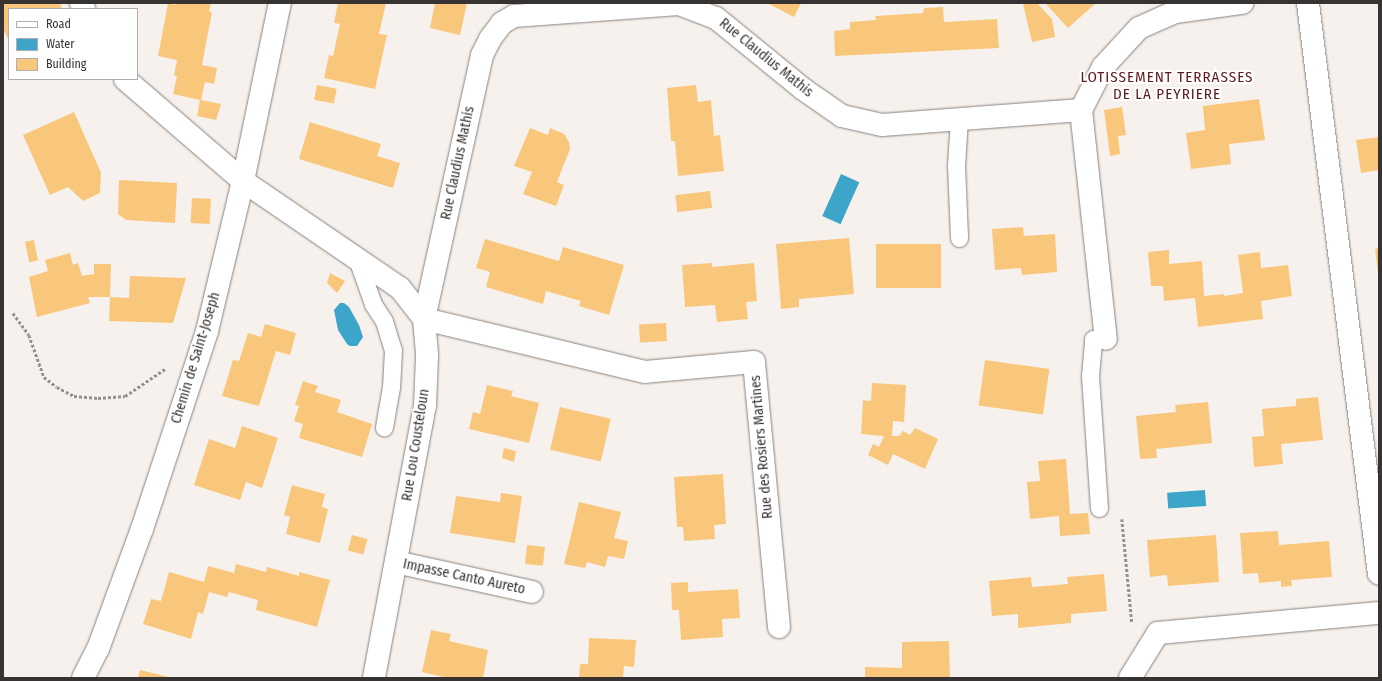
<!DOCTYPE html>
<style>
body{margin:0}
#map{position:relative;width:1382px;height:681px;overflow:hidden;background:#f7f1ed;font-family:"Fira Sans Condensed",sans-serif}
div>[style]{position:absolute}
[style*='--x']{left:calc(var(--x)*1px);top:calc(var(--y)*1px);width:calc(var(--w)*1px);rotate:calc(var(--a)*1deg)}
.water>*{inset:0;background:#3da4ca;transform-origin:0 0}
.building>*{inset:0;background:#f9c77c;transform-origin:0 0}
.path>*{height:2.5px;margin-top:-1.25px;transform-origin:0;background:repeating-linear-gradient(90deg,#96918f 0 3px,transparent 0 5px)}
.roads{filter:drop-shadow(0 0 1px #88827e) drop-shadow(0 0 1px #88827e)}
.service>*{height:17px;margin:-8.5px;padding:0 8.5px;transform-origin:8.5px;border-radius:8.5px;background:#fff}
.minor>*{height:22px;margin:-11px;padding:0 11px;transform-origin:11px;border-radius:11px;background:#fff}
span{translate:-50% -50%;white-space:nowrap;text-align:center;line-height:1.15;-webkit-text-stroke:4px #fff;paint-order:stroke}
.street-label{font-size:14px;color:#363332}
.neighbourhood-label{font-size:15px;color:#5e191d;letter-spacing:1px}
.frame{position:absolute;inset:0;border:4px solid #363332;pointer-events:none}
.legend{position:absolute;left:8px;top:8px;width:130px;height:72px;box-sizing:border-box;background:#fff;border:1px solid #afadad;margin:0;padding:5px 7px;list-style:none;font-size:12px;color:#363332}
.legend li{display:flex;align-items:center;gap:8px;height:20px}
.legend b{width:20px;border:1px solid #afadad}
</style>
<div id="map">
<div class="water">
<i style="left:841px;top:174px;width:20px;height:46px;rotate:24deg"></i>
<i style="clip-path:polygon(340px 303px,344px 303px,349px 307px,359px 325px,363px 337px,357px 346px,350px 346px,347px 344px,338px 330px,334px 310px)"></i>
<i style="left:1205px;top:490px;width:16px;height:38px;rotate:86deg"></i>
</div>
<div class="building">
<i style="clip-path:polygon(3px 3px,60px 3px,62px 9px,9px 9px,9px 41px,3px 28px)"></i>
<i style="clip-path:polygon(168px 3px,176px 5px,176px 3px,211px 3px,209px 12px,212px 12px,202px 65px,217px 68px,214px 84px,205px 82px,201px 100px,221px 104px,216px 120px,197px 116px,200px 100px,173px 94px,177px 76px,174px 75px,177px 60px,158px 56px)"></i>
<i style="clip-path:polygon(338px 3px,386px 3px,379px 34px,387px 35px,375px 89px,324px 78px,329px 55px,333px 56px,340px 24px,334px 23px)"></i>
<i style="clip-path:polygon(435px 3px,467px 3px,460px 35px,430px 28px)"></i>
<i style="clip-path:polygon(767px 3px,801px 3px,794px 17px)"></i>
<i style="clip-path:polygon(1037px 3px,1052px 19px,1055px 37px,1032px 42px,1023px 4px)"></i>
<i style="clip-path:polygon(1045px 3px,1096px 3px,1068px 28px)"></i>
<i style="clip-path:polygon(943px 7px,944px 22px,997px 19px,999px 48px,835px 56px,834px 31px,850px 29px,850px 22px,876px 20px,875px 16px,923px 13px,924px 8px)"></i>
<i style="left:317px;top:85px;width:20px;height:15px;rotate:11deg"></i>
<i style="clip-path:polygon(696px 85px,698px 102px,711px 100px,714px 136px,720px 135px,724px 171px,678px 176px,675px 141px,671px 141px,667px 88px)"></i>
<i style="clip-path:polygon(1259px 99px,1265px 140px,1229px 144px,1231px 164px,1191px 169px,1186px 133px,1205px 130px,1203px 106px)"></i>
<i style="clip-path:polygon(1122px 107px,1126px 135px,1118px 136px,1120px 154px,1110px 156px,1104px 110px)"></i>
<i style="clip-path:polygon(74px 112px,101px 173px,100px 193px,83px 201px,68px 187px,50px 195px,23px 135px)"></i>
<i style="clip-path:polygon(310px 122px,381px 144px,377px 156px,400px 163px,393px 188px,299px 159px)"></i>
<i style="clip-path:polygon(530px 128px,548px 135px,550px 128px,564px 134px,569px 142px,570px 149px,557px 182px,564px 185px,556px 206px,523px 194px,532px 172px,514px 166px)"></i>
<i style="clip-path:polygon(1379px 137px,1379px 170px,1361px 173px,1356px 140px)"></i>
<i style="clip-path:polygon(119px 180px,177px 183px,175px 223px,126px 220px,118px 214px)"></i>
<i style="left:710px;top:191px;width:17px;height:35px;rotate:83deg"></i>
<i style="left:192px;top:198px;width:19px;height:25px;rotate:3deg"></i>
<i style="clip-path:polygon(1023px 227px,1024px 236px,1055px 234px,1057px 272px,1022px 275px,1021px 268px,995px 270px,992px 229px)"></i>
<i style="clip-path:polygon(849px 238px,854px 294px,799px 299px,799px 307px,781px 309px,776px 244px)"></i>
<i style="clip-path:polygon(485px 239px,559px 261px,563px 247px,624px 265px,609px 315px,579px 306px,581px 301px,546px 291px,543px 304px,486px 287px,490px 272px,476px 268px)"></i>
<i style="left:34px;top:240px;width:21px;height:9px;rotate:79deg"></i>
<i style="left:876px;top:244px;width:65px;height:44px"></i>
<i style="clip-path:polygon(1379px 248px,1379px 273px,1378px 273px,1375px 249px)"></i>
<i style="clip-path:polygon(1169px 250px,1169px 264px,1202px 261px,1204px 296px,1224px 294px,1224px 296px,1243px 293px,1238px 255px,1260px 252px,1261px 268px,1288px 265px,1292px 296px,1261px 301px,1263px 319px,1198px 327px,1195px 298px,1164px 301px,1163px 286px,1151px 286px,1148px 252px)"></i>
<i style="clip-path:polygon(70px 253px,73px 265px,78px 263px,82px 276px,94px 274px,94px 264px,111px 264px,110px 297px,129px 298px,130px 276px,186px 278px,173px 323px,109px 321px,110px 297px,88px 297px,90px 303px,37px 317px,29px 277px,48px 271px,45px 260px)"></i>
<i style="clip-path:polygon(712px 263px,712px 267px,754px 263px,757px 301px,746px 302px,748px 319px,717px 322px,715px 305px,685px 307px,682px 265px)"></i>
<i style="clip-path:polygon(330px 273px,345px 281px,337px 293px,327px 283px)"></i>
<i style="left:666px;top:323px;width:18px;height:27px;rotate:87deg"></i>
<i style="clip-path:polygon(265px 324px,296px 333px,290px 355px,276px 351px,259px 406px,222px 396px,233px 360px,239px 361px,248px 333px,261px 337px)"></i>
<i style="left:985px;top:360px;width:65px;height:46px;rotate:8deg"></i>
<i style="clip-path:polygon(303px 381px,318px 386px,315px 392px,341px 400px,337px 412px,372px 424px,362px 457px,299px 438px,303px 424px,294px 421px,299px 406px,295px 405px)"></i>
<i style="clip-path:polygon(872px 383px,906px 385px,904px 422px,893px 421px,892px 436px,899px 436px,903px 431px,910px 435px,915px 428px,938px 439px,925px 469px,893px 454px,888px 465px,868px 455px,873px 444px,879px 447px,884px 436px,861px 434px,863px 400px,871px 401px)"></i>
<i style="clip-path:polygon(487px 385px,513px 391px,511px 396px,539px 403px,529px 443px,469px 429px,473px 412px,480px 414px)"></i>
<i style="clip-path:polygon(1318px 397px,1323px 440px,1281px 444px,1283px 464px,1254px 467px,1252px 437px,1264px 436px,1262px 409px,1296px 406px,1296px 399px)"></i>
<i style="clip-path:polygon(1208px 402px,1212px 443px,1156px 449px,1157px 458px,1140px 459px,1136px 416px,1176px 412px,1175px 405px)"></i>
<i style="left:560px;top:407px;width:52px;height:44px;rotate:13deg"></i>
<i style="clip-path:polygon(242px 426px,278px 438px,262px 488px,246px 482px,240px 500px,194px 485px,209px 439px,235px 448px)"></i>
<i style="clip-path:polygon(504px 448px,516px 451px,514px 462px,502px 458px)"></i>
<i style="clip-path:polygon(1066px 459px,1070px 514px,1088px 513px,1090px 534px,1060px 536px,1059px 516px,1030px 519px,1027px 482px,1040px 481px,1038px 461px)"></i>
<i style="clip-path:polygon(723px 474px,726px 524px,714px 525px,715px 539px,684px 541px,683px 527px,677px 527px,674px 477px)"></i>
<i style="clip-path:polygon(292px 485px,325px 494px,322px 507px,328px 509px,320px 543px,286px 534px,290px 517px,284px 515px)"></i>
<i style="clip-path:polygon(501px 493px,522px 496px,515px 543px,450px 533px,456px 496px,500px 502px)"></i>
<i style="clip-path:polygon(579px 502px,621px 512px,614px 538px,628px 541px,624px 559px,608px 556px,605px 567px,587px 562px,585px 568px,564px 564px)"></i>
<i style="clip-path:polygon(1278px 531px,1279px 545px,1329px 541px,1332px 577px,1291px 580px,1292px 586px,1281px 587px,1281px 581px,1259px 583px,1258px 573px,1243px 574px,1240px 533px)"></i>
<i style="left:352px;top:535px;width:16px;height:16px;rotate:15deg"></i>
<i style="clip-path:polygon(1216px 535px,1219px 582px,1168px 586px,1167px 575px,1150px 577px,1147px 540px)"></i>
<i style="left:527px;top:545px;width:18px;height:19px;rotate:6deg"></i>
<i style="clip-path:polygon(236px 564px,266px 572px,267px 567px,299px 576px,299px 572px,330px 580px,317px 627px,256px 610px,258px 600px,229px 592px,227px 597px,209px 592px,203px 614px,198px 612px,191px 639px,143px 624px,151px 599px,161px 601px,169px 572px,204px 582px,208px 566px,234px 573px)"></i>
<i style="clip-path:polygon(1104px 574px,1107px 611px,1071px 614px,1071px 623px,1018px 628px,1018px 614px,992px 616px,989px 581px,1031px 577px,1032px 587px,1068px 584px,1067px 577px)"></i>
<i style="clip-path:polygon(688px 582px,688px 592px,738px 589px,740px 618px,722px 619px,723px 637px,681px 640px,679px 610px,672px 610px,671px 583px)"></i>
<i style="clip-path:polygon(431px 630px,451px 634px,449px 641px,488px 650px,483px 678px,448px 678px,422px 672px)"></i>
<i style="clip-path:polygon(589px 638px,636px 640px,634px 667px,624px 666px,623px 678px,579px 678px,580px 664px,588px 664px)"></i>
<i style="clip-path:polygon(949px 641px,950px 678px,865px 678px,865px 667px,902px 668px,902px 642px)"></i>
<i style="clip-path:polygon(140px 670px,169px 677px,169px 678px,138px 678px)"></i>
</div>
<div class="path">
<i style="--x:13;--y:313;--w:27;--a:54"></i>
<i style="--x:29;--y:335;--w:45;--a:70.3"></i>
<i style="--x:44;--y:377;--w:16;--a:38"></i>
<i style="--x:57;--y:387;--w:19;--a:28"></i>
<i style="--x:74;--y:396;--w:24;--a:5"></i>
<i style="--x:98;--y:398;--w:27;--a:-4"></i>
<i style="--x:125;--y:396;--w:48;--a:-34"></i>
<i style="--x:1122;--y:519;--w:103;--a:84.5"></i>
</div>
<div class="roads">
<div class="service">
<i style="--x:959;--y:119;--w:46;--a:93.7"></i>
<i style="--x:956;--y:165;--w:73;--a:87.6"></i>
<i style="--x:357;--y:259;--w:48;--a:70.4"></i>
<i style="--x:373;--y:304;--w:20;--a:57"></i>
<i style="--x:384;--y:321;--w:30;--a:73"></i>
<i style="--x:393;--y:350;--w:37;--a:93"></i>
<i style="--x:391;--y:387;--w:41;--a:99.9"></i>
<i style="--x:1099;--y:508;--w:132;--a:-93.9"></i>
<i style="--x:1090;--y:376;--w:37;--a:-85"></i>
<i style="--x:1093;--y:339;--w:13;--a:0"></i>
</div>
<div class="minor">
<i style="--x:81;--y:3;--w:7;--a:63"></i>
<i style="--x:1308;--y:3;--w:575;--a:82.91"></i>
<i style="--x:125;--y:79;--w:156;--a:40.8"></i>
<i style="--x:243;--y:181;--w:190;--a:34.3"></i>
<i style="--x:400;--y:288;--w:39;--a:52"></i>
<i style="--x:424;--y:319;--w:37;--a:85"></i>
<i style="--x:427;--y:356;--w:49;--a:92.3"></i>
<i style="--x:425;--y:405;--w:278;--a:100.6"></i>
<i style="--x:1081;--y:110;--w:230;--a:83.8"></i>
<i style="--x:396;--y:562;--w:139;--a:12.4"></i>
<i style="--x:779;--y:627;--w:266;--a:-95.4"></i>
<i style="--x:754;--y:362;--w:109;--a:174.8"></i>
<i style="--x:645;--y:372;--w:227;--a:-166.5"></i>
<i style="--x:424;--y:319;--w:270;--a:-77.6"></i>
<i style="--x:482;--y:55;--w:18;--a:-63"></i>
<i style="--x:490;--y:39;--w:20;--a:-53"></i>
<i style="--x:502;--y:23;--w:14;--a:-30"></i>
<i style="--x:514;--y:16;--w:165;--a:-4.2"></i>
<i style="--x:679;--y:4;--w:40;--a:21"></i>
<i style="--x:716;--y:18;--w:112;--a:39.2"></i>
<i style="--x:803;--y:89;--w:47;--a:34.7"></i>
<i style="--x:842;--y:116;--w:41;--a:12.7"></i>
<i style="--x:882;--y:125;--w:200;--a:-4.3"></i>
<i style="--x:1081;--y:110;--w:48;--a:-62.9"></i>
<i style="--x:1103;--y:67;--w:53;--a:-47.3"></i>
<i style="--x:1139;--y:28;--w:39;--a:-24"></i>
<i style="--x:1175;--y:12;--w:68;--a:-7.7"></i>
<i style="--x:83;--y:678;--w:33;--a:-63"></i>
<i style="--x:98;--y:649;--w:128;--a:-69.9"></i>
<i style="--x:142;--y:529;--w:208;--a:-71.8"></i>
<i style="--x:207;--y:331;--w:154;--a:-76.5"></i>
<i style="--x:243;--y:181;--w:182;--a:-78.3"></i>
<i style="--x:1130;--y:678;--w:53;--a:-58.1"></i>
<i style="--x:1158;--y:633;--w:222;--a:-5.2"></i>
</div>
</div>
<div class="street-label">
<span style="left:766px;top:58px;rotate:39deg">Rue Claudius Mathis</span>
<span style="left:458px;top:163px;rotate:-78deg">Rue Claudius Mathis</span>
<span style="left:196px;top:358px;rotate:-73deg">Chemin de Saint-Joseph</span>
<span style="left:416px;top:445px;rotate:-81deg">Rue Lou Cousteloun</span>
<span style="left:762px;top:447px;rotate:-95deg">Rue des Rosiers Martines</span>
<span style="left:464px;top:577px;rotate:12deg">Impasse Canto Aureto</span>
</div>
<div class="neighbourhood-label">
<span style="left:1167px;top:86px">LOTISSEMENT TERRASSES<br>DE LA PEYRIERE</span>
</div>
<div class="frame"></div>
<ul class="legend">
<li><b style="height:5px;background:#fff"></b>Road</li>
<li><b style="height:11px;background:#3da4ca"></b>Water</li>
<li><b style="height:11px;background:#f9c77c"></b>Building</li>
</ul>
</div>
